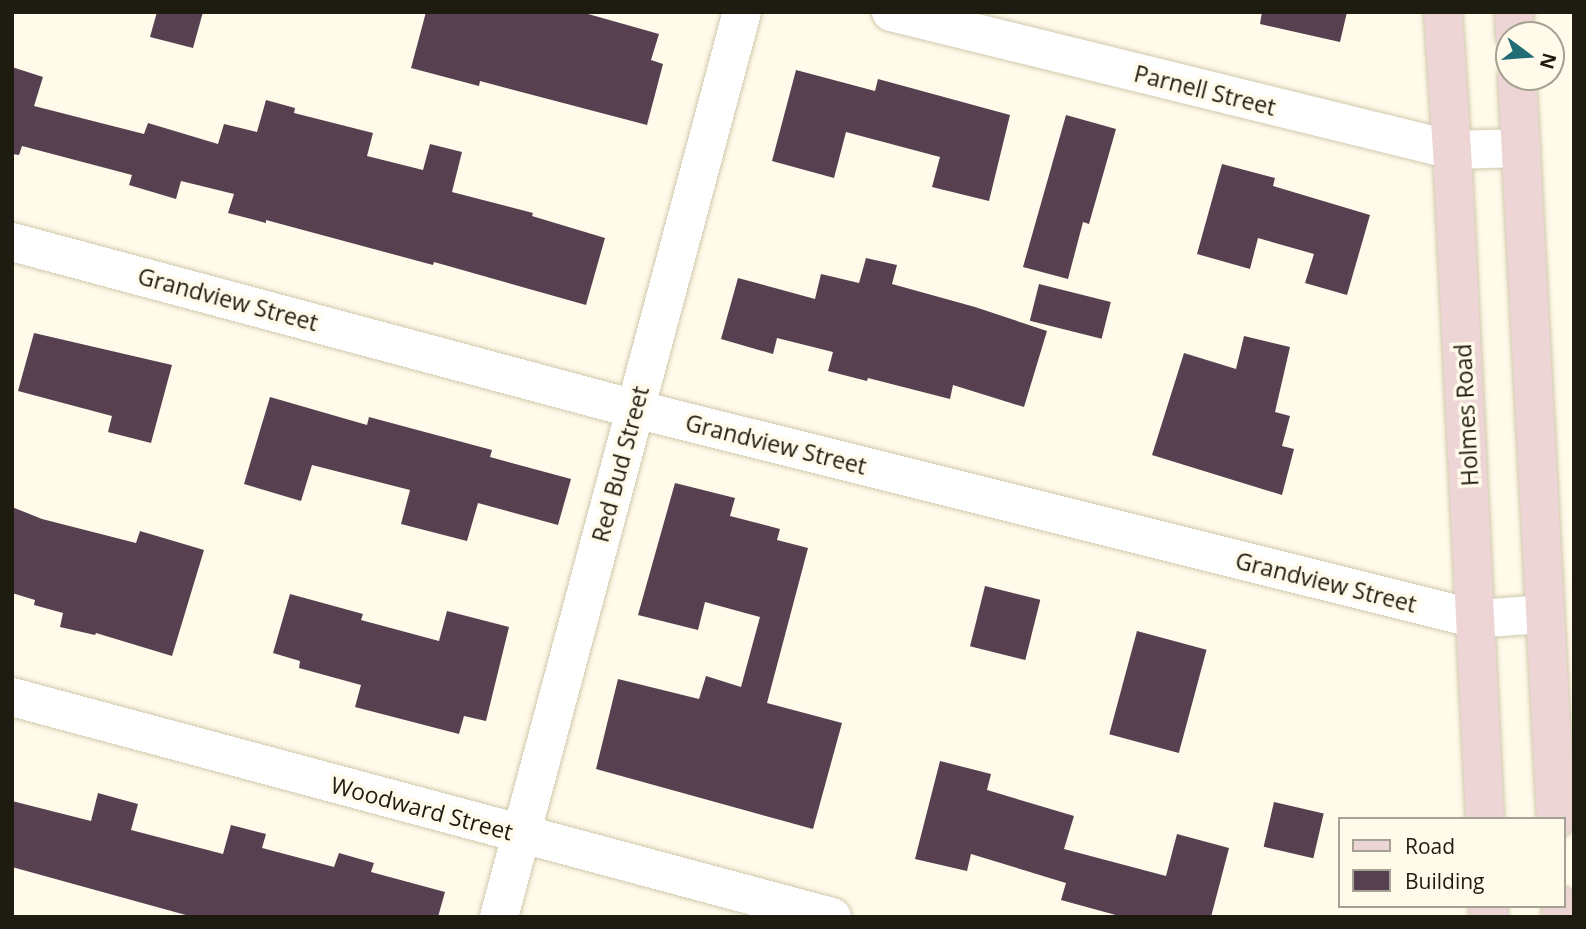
<!DOCTYPE html>
<style>
body{margin:0}
#map{position:relative;width:1586px;height:929px;overflow:hidden;background:#fffae9;font-family:"Open Sans",sans-serif}
div>[style]{position:absolute}
[style*='--x']{left:calc(var(--x)*1px);top:calc(var(--y)*1px);width:calc(var(--w)*1px);rotate:calc(var(--a)*1deg)}
.building>*{inset:0;background:#574151;transform-origin:0 0}
.roads{filter:drop-shadow(0 0 2px #d0c9ad) drop-shadow(0 0 2px #d0c9ad)}
.street>*{height:38px;margin:-19px;padding:0 19px;transform-origin:19px;border-radius:19px;background:#fff}
.secondary>*{height:38px;margin:-19px;padding:0 19px;transform-origin:19px;border-radius:19px;background:#edd5d6}
span{translate:-50% -50%;white-space:nowrap;text-align:center;line-height:1.15;-webkit-text-stroke:7px #fffae9;paint-order:stroke}
.street-label{font-size:23px;color:#1e1b11}
.frame{position:absolute;inset:0;border:14px solid #1e1b11;pointer-events:none}
.legend{position:absolute;left:1338px;top:817px;width:228px;height:91px;box-sizing:border-box;background:#fffae9;border:2px solid #a5a193;margin:0;padding:9px 12px;list-style:none;font-size:21px;color:#1e1b11}
.legend li{display:flex;align-items:center;gap:14px;height:35px}
.legend b{width:35px;border:2px solid #a5a193}
.north{position:absolute;left:1495px;top:21px;width:70px;height:70px;box-sizing:border-box;background:#fffae9;border:2px solid #a5a193;border-radius:50%;rotate:106deg;font-size:19px;font-weight:700;line-height:28px;text-align:center;color:#1e1b11}
.north::after{content:'';display:block;margin:auto;width:24px;height:32px;background:#226d75;clip-path:polygon(50% 0,100% 100%,50% 72%,0 100%)}
</style>
<div id="map">
<div class="building">
<i style="clip-path:polygon(157px 12px,203px 12px,193px 48px,150px 37px)"></i>
<i style="clip-path:polygon(426px 12px,581px 12px,659px 34px,651px 60px,663px 64px,647px 125px,480px 81px,479px 86px,411px 68px)"></i>
<i style="clip-path:polygon(1262px 12px,1347px 12px,1340px 42px,1260px 24px)"></i>
<i style="clip-path:polygon(12px 67px,43px 77px,34px 106px,144px 134px,148px 123px,218px 144px,224px 124px,257px 132px,266px 100px,295px 108px,294px 113px,373px 133px,367px 156px,423px 170px,430px 144px,462px 152px,452px 192px,533px 213px,532px 216px,605px 238px,586px 305px,434px 262px,433px 265px,266px 220px,266px 223px,228px 213px,234px 194px,181px 181px,176px 199px,129px 185px,132px 175px,22px 146px,19px 155px,12px 154px)"></i>
<i style="clip-path:polygon(796px 70px,875px 91px,878px 79px,1010px 115px,989px 201px,932px 187px,940px 157px,846px 132px,834px 178px,772px 161px)"></i>
<i style="clip-path:polygon(1066px 115px,1116px 129px,1089px 224px,1083px 222px,1068px 279px,1023px 267px)"></i>
<i style="clip-path:polygon(1222px 164px,1275px 178px,1273px 186px,1370px 215px,1347px 295px,1305px 283px,1314px 254px,1258px 238px,1250px 269px,1197px 254px)"></i>
<i style="clip-path:polygon(866px 258px,897px 265px,892px 284px,975px 307px,1047px 331px,1024px 407px,953px 385px,950px 399px,868px 378px,867px 381px,828px 371px,833px 352px,777px 338px,773px 354px,721px 339px,738px 278px,815px 299px,821px 274px,859px 283px)"></i>
<i style="left:1039px;top:284px;width:74px;height:38px;rotate:14deg"></i>
<i style="clip-path:polygon(34px 333px,172px 365px,151px 443px,108px 432px,112px 416px,18px 391px)"></i>
<i style="clip-path:polygon(1244px 336px,1290px 347px,1275px 412px,1290px 416px,1282px 446px,1294px 449px,1282px 495px,1152px 455px,1184px 353px,1236px 369px)"></i>
<i style="clip-path:polygon(270px 397px,367px 425px,369px 417px,492px 450px,490px 457px,571px 479px,558px 525px,478px 503px,467px 541px,401px 524px,410px 490px,312px 465px,301px 501px,244px 484px)"></i>
<i style="clip-path:polygon(675px 483px,735px 498px,730px 516px,780px 529px,777px 540px,808px 548px,767px 703px,842px 723px,813px 829px,596px 769px,618px 679px,699px 699px,706px 676px,741px 687px,760px 617px,705px 602px,698px 630px,638px 615px)"></i>
<i style="clip-path:polygon(12px 507px,42px 519px,136px 543px,140px 531px,204px 550px,172px 656px,96px 633px,95px 635px,60px 627px,63px 613px,34px 605px,35px 600px,12px 593px)"></i>
<i style="left:985px;top:586px;width:57px;height:62px;rotate:14deg"></i>
<i style="clip-path:polygon(290px 594px,363px 614px,361px 620px,439px 641px,447px 611px,509px 627px,486px 721px,464px 716px,459px 734px,355px 707px,361px 685px,299px 668px,300px 661px,273px 653px)"></i>
<i style="left:1137px;top:631px;width:72px;height:107px;rotate:15deg"></i>
<i style="clip-path:polygon(940px 761px,991px 774px,987px 790px,1074px 816px,1064px 849px,1166px 876px,1177px 834px,1229px 848px,1211px 917px,1123px 917px,1061px 900px,1066px 883px,971px 854px,967px 871px,915px 859px)"></i>
<i style="clip-path:polygon(98px 793px,138px 804px,131px 830px,223px 854px,231px 825px,266px 834px,262px 848px,334px 867px,339px 853px,374px 863px,371px 872px,445px 892px,438px 917px,193px 917px,12px 867px,12px 801px,91px 821px)"></i>
<i style="left:1274px;top:802px;width:51px;height:46px;rotate:13deg"></i>
</div>
<div class="roads">
<div class="street">
<i style="--x:891;--y:12;--w:578;--a:13.82"></i>
<i style="--x:1452;--y:150;--w:69;--a:-1.7"></i>
<i style="--x:12;--y:242;--w:645;--a:15.01"></i>
<i style="--x:635;--y:409;--w:867;--a:14.02"></i>
<i style="--x:1476;--y:619;--w:68;--a:-4.2"></i>
<i style="--x:12;--y:697;--w:849;--a:15.02"></i>
<i style="--x:499;--y:917;--w:937;--a:-74.97"></i>
</div>
<div class="secondary">
<i style="--x:1443;--y:12;--w:138;--a:86.3"></i>
<i style="--x:1452;--y:150;--w:670;--a:87.18"></i>
<i style="--x:1514;--y:12;--w:23;--a:88"></i>
<i style="--x:1517;--y:77;--w:743;--a:86.99"></i>
<i style="--x:1488;--y:906;--w:11;--a:85"></i>
<i style="--x:1561;--y:906;--w:11;--a:90"></i>
</div>
</div>
<div class="street-label">
<span style="left:1205px;top:90px;rotate:14deg">Parnell Street</span>
<span style="left:228px;top:299px;rotate:15deg">Grandview Street</span>
<span style="left:1466px;top:415px;rotate:-93deg">Holmes Road</span>
<span style="left:776px;top:444px;rotate:14deg">Grandview Street</span>
<span style="left:620px;top:464px;rotate:-75deg">Red Bud Street</span>
<span style="left:1326px;top:582px;rotate:14deg">Grandview Street</span>
<span style="left:422px;top:808px;rotate:15deg">Woodward Street</span>
</div>
<div class="frame"></div>
<ul class="legend">
<li><b style="height:9px;background:#edd5d6"></b>Road</li>
<li><b style="height:19px;background:#574151"></b>Building</li>
</ul>
<div class="north">N</div>
</div>
